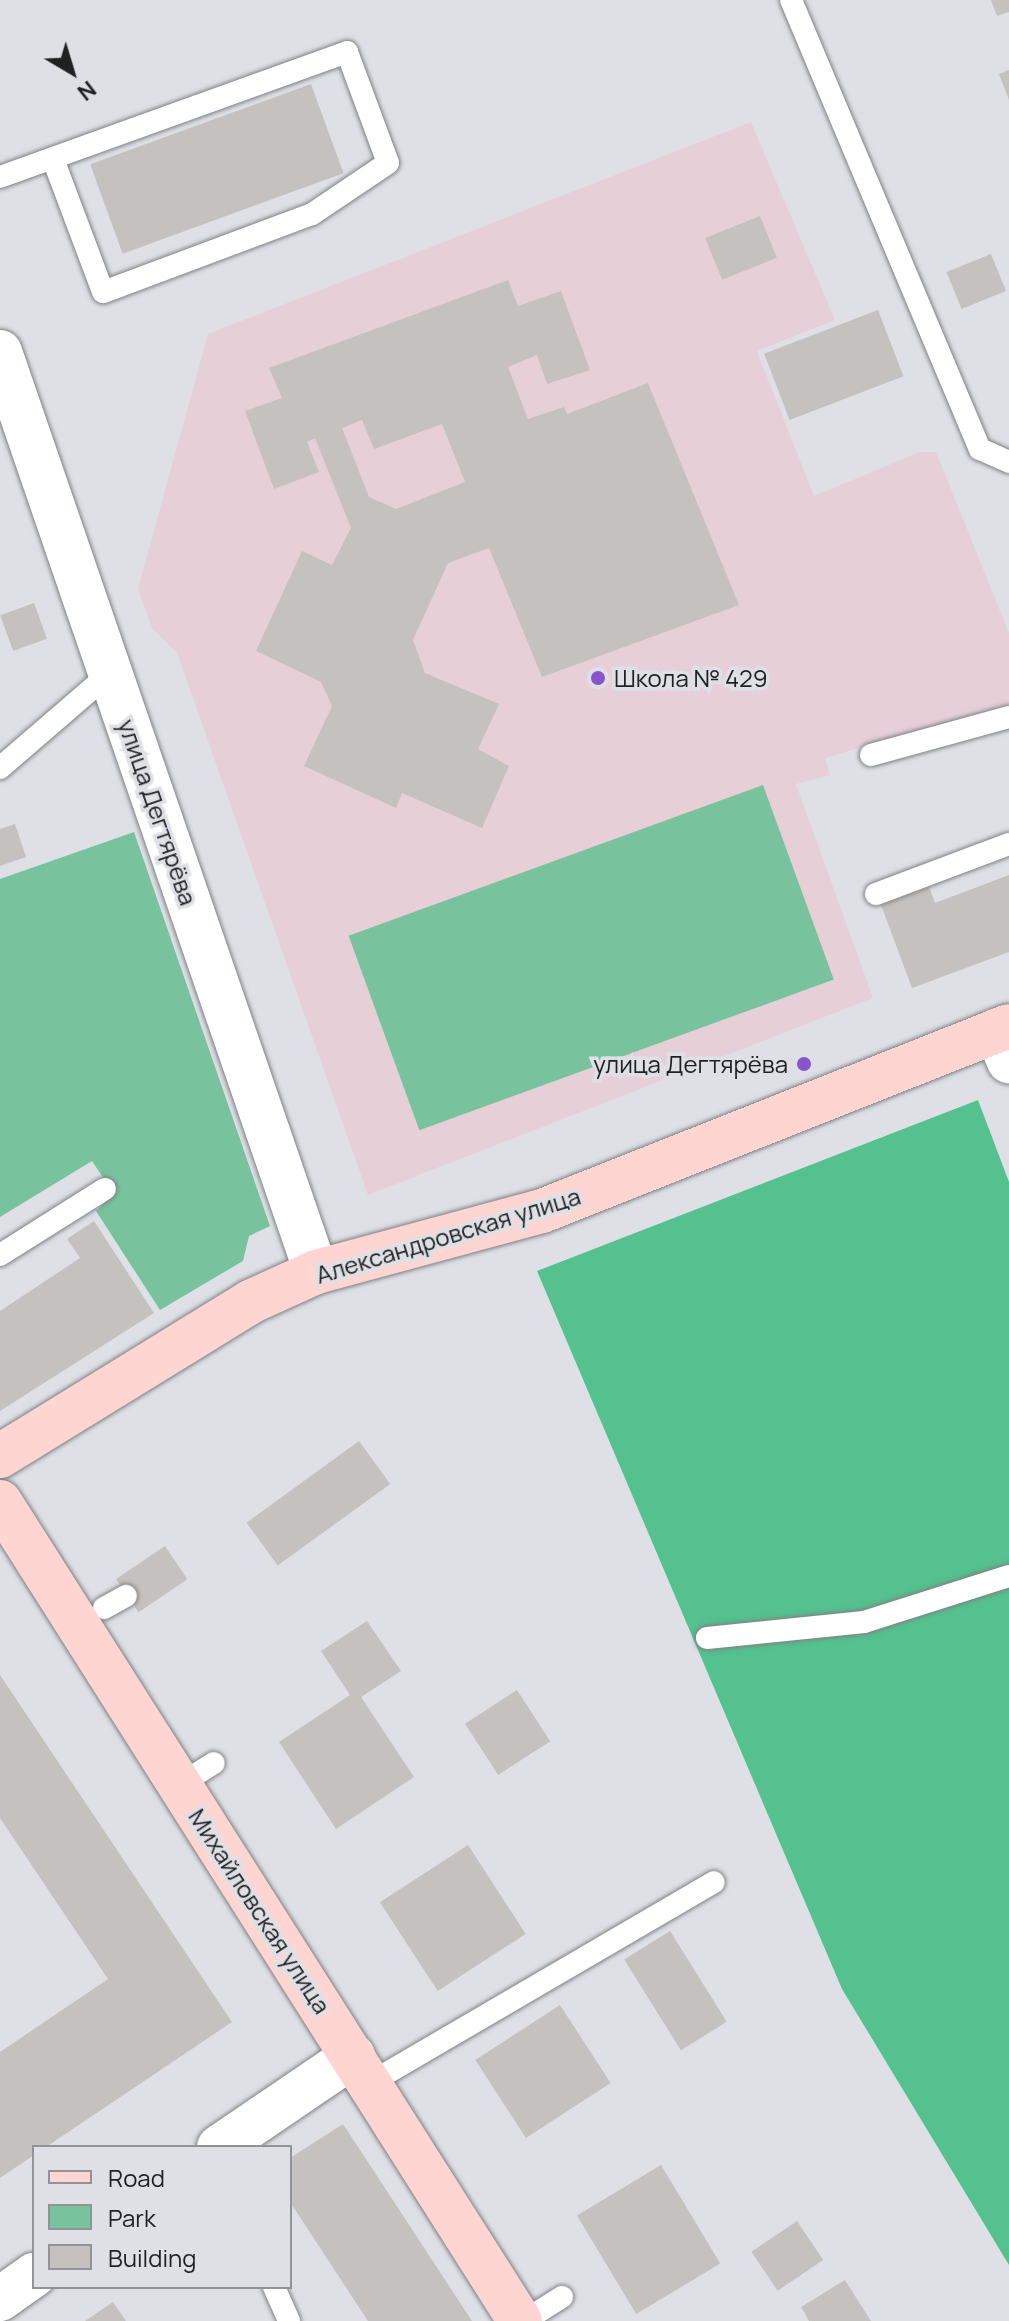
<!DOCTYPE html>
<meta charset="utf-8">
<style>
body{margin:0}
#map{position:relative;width:1009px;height:2321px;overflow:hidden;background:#dee0e5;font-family:Manrope,sans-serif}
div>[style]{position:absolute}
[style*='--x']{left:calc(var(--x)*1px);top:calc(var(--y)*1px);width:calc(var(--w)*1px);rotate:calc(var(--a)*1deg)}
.education>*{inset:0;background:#e7cfd8}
.green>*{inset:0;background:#78c39d;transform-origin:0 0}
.forest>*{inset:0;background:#54c18e}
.building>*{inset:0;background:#c5c1be;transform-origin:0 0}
.roads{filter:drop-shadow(0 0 2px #7f8185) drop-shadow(0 0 2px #7f8185)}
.lane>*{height:22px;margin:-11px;padding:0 11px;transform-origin:11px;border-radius:11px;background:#fff}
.street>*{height:44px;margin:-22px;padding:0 22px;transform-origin:22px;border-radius:22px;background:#fff}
.secondary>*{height:44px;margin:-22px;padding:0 22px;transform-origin:22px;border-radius:22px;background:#ffd5d2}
.dots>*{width:22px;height:22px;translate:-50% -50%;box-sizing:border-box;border:4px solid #dee0e5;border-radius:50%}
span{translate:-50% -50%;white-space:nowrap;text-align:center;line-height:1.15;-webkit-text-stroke:7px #dee0e5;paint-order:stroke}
.poi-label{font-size:24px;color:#1f2021}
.left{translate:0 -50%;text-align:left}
.right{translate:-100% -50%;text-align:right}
.street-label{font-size:24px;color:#1f2021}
.legend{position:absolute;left:32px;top:2145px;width:260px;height:144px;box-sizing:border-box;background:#dee0e5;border:2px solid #929397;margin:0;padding:10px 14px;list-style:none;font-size:24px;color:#1f2021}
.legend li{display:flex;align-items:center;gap:16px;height:40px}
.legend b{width:40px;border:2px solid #929397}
.north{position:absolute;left:32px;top:32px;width:80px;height:80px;-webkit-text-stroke:6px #dee0e5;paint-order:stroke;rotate:142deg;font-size:22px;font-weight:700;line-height:32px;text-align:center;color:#1f2021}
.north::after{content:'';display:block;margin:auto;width:28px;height:36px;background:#1f2021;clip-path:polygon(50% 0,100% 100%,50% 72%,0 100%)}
</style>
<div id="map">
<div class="education">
<i style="clip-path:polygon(751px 122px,835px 320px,757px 351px,814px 496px,920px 452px,936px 452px,1009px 633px,1009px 704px,825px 758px,830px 775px,796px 784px,873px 998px,368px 1195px,177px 653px,152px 628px,138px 589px,208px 334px)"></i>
</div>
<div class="green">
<i style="left:763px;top:785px;width:207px;height:441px;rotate:70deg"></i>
<i style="clip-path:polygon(134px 832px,270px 1226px,249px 1236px,243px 1261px,160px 1310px,96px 1211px,114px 1194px,92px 1161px,0 1217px,0 879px)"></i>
</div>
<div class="forest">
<i style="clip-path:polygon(978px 1100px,1009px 1182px,1009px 2265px,842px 1989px,537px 1271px)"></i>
</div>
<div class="building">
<i style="clip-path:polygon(991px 0,1009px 0,1009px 12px,997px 16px)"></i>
<i style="clip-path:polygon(1009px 70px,1009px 100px,999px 74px)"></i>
<i style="left:311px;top:84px;width:95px;height:235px;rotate:70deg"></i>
<i style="left:760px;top:216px;width:45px;height:59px;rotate:68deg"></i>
<i style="left:991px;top:254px;width:40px;height:48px;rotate:68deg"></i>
<i style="clip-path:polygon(evenodd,508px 280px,518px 306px,561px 291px,590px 370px,547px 384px,537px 355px,508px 367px,528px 419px,564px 407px,567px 414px,648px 383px,739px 605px,542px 677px,489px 548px,448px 563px,413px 640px,425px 673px,499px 704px,478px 749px,509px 766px,482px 828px,402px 793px,396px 808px,304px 766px,332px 706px,321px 682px,256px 651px,302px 551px,332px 565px,351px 528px,315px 438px,307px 442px,319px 472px,274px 489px,245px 411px,282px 398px,269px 368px,508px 280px,362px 420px,374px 449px,442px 424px,465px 482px,396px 509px,369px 497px,342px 428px,362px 420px)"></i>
<i style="left:878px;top:310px;width:71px;height:122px;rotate:69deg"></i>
<i style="left:34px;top:603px;width:38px;height:36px;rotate:70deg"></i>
<i style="clip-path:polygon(15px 824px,26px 857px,0 866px,0 829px)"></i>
<i style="clip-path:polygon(1009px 875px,1009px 952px,912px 988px,881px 905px,929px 887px,935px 903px)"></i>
<i style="clip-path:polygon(94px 1221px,154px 1313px,0 1411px,0 1311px,80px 1258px,67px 1239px)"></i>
<i style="left:359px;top:1441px;width:53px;height:139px;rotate:54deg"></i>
<i style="left:165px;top:1546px;width:40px;height:59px;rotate:56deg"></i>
<i style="clip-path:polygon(367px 1621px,401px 1671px,361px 1697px,414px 1777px,336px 1829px,279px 1742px,350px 1695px,321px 1651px)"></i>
<i style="clip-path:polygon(0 1675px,232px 2022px,46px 2147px,34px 2147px,34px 2155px,0 2178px,0 2052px,108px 1979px,0 1818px)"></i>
<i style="left:517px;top:1690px;width:61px;height:62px;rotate:57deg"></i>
<i style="left:468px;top:1845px;width:106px;height:105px;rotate:57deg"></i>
<i style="left:670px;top:1931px;width:107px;height:54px;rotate:58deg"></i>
<i style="left:560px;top:2005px;width:93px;height:101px;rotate:57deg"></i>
<i style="clip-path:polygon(343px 2124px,472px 2321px,368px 2321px,290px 2202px,290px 2158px)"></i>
<i style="left:661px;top:2165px;width:115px;height:98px;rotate:59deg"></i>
<i style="left:797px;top:2221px;width:47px;height:55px;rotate:56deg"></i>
<i style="clip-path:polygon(845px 2280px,871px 2321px,809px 2321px,801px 2307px)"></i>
<i style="clip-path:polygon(113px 2302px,126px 2321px,85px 2321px)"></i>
</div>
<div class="roads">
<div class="lane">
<i style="--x:791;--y:0;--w:487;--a:67.2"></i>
<i style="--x:980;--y:449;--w:32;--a:24"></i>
<i style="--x:0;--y:177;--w:369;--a:-19.8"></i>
<i style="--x:347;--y:52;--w:118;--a:69.7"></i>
<i style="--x:388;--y:163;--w:92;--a:146.1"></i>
<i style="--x:312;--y:214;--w:223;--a:159.5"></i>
<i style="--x:103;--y:292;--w:142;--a:-110.6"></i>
<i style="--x:871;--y:755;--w:143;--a:-15.4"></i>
<i style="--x:0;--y:768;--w:145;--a:-40.8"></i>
<i style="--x:876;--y:894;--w:142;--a:-20.6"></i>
<i style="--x:0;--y:1255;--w:124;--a:-32.2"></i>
<i style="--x:104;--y:1608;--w:25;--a:-29"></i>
<i style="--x:707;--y:1638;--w:158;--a:-5.8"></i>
<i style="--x:864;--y:1622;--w:152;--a:-17.6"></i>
<i style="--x:179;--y:1785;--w:41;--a:-32.2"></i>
<i style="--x:370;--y:2083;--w:398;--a:-30.3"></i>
<i style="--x:274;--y:2287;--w:37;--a:66"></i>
<i style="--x:524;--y:2321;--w:45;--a:-32.3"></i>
</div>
<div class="street">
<i style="--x:0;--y:352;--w:973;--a:71.04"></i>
<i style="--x:996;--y:1031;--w:33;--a:67"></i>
<i style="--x:219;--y:2147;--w:162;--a:-34.2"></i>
<i style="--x:0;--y:2299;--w:42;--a:-35.2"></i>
</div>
<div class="secondary">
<i style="--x:0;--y:1456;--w:294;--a:-31.6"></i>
<i style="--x:250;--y:1302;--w:72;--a:-24.4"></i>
<i style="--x:316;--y:1272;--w:234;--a:-15.1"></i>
<i style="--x:542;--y:1211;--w:502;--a:-21.61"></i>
<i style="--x:0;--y:1502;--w:970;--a:57.59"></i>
</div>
</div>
<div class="dots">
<i style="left:598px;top:678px;background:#8754cc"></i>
<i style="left:804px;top:1064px;background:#8754cc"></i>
</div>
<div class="poi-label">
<span class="left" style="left:614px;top:678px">Школа № 429</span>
<span class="right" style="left:788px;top:1064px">улица Дегтярёва</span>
</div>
<div class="street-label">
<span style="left:158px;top:812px;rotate:71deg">улица Дегтярёва</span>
<span style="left:448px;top:1235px;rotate:-17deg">Александровская улица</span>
<span style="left:260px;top:1911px;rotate:57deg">Михайловская улица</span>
</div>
<ul class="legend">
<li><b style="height:10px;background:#ffd5d2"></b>Road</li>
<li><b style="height:22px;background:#78c39d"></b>Park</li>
<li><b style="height:22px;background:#c5c1be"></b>Building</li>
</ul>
<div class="north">N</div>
</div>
